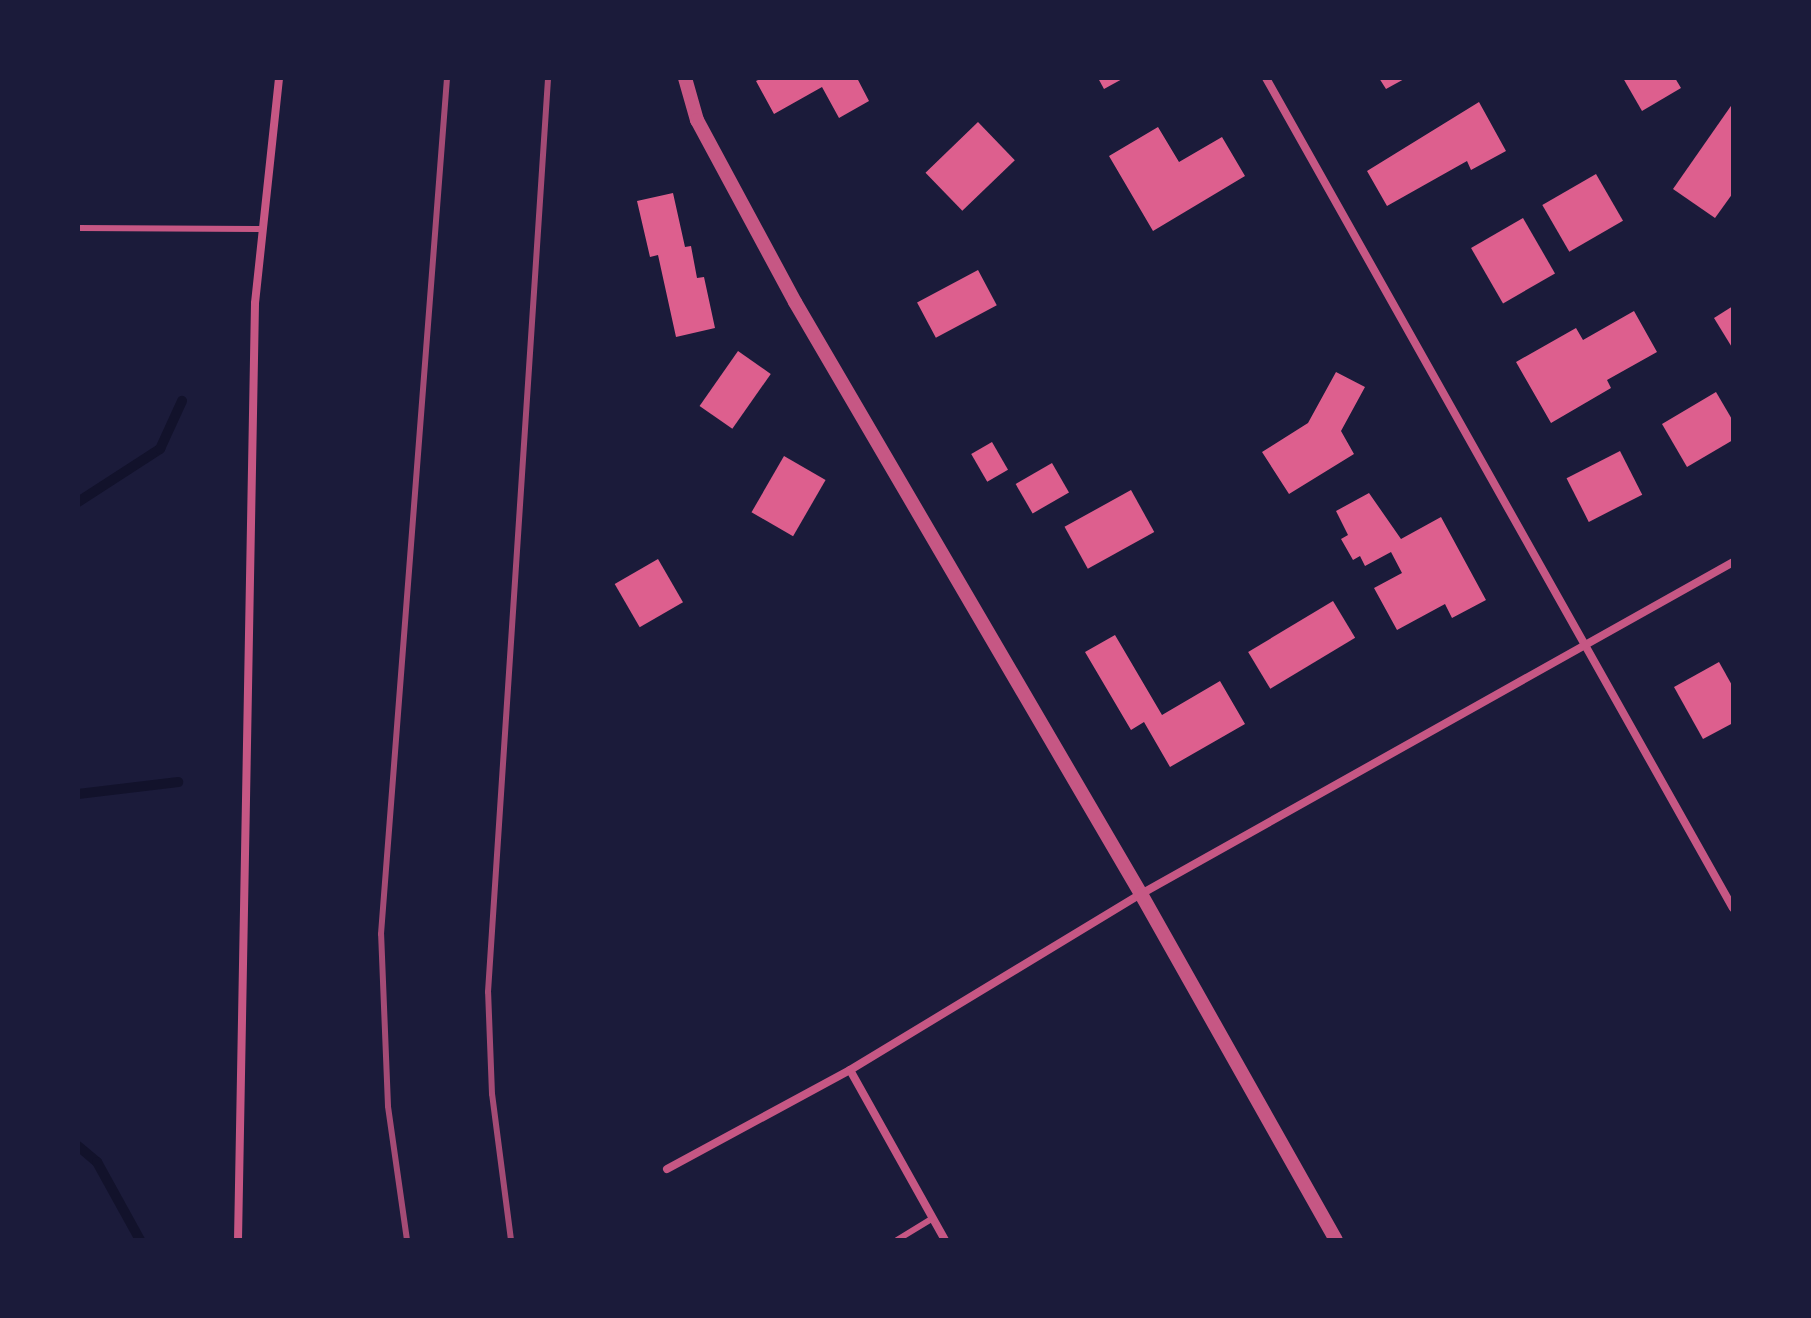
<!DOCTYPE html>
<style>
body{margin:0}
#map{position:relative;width:1811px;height:1318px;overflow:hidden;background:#1b1b3a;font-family:"Source Serif 4",serif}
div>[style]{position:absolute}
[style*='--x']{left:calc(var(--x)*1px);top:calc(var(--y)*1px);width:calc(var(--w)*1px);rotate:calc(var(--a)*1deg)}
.stream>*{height:10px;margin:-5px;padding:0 5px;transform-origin:5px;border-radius:5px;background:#12122b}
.building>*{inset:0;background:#dd5f8e;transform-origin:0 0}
.service>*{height:6px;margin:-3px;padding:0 3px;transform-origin:3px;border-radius:3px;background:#c65784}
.minor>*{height:8px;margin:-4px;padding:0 4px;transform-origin:4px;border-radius:4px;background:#c65784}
.tertiary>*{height:14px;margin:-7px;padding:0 7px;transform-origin:7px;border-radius:7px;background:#c65784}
.rail>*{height:6px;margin:-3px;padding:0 3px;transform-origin:3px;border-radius:3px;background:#a44b75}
span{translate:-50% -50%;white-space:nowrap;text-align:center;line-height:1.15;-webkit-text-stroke:6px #1b1b3a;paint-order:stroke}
.frame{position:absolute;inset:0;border:80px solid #1b1b3a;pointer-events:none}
</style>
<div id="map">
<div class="stream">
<i style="--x:78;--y:502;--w:98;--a:-32.9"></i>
<i style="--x:160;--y:449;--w:53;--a:-65.4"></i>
<i style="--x:78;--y:794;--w:101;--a:-6.8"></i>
<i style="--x:78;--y:1146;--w:25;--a:40"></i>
<i style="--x:97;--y:1162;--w:89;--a:61.1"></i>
</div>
<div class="building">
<i style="clip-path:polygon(762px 78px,857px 78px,869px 101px,839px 118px,822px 87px,774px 114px,756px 81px)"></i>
<i style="clip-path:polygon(1098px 78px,1124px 78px,1104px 89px)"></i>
<i style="clip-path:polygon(1379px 78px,1406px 78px,1386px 89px)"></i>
<i style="clip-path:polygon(1623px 78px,1675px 78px,1681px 88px,1642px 111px)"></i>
<i style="clip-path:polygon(1479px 102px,1506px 151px,1471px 170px,1467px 161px,1387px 206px,1367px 171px)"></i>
<i style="clip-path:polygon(1733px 103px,1733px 193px,1715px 218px,1673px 189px)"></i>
<i style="left:978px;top:122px;width:53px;height:73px;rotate:46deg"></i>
<i style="clip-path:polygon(1158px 127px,1179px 162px,1222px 137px,1245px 176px,1153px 231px,1109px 156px)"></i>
<i style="left:1596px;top:174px;width:54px;height:62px;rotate:60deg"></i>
<i style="clip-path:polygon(673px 193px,685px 247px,691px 246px,697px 278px,704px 277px,715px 328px,676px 337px,658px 255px,650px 257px,637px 201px)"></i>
<i style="left:1523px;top:218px;width:64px;height:60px;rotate:60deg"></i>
<i style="left:978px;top:270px;width:40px;height:69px;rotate:62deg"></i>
<i style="clip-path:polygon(1733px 306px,1733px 349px,1714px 318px)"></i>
<i style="clip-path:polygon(1634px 311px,1657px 352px,1607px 380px,1611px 388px,1551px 423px,1516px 362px,1576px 328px,1583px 340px)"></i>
<i style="left:738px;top:351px;width:40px;height:67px;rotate:35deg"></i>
<i style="clip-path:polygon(1336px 372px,1365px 387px,1341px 431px,1354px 454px,1289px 494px,1262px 452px,1308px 423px)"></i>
<i style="clip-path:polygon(1716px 392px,1733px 421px,1733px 440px,1687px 467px,1662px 424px)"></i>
<i style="left:992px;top:442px;width:32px;height:24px;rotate:60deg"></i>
<i style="left:1620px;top:451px;width:49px;height:60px;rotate:63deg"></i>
<i style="left:784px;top:456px;width:48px;height:65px;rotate:30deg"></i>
<i style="left:1052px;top:463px;width:34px;height:42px;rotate:60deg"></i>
<i style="left:1131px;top:490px;width:48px;height:76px;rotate:61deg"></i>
<i style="clip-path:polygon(1369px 493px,1401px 539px,1441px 517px,1486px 600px,1452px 618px,1445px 604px,1397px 630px,1374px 588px,1402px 573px,1391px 552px,1365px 566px,1360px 556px,1353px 560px,1341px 539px,1348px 535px,1336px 511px)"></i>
<i style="left:658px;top:559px;width:50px;height:50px;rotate:60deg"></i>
<i style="left:1333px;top:601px;width:43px;height:99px;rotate:59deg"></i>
<i style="clip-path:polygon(1115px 635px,1162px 715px,1220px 681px,1245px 724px,1170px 767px,1144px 722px,1131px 730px,1085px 652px)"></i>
<i style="clip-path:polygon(1719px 662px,1733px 687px,1733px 723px,1703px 739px,1674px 687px)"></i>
</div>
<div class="service">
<i style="--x:78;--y:228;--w:183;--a:0.3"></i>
<i style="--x:897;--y:1240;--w:42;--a:-31.4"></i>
</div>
<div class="minor">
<i style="--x:1266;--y:78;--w:952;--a:60.64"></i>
<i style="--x:850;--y:1070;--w:195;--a:60.8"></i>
<i style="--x:667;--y:1169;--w:208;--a:-28.4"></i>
<i style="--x:850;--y:1070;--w:340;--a:-31.2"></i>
<i style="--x:1141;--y:894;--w:679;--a:-29.28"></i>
<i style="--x:238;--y:1240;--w:937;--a:-88.96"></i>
<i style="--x:255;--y:303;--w:226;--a:-83.9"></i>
</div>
<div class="tertiary">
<i style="--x:685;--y:78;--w:44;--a:74.1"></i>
<i style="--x:697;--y:120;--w:207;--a:61.7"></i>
<i style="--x:795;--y:302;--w:686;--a:59.7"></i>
<i style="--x:1141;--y:894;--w:397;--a:60.6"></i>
</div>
<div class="rail">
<i style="--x:407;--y:1240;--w:135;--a:-98.1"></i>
<i style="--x:388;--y:1106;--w:172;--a:-92.3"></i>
<i style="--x:381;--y:934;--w:859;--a:-85.59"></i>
<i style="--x:511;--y:1240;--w:147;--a:-97.4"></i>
<i style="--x:492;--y:1094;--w:102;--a:-92.2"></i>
<i style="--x:488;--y:992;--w:916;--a:-86.24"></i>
</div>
<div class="frame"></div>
</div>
